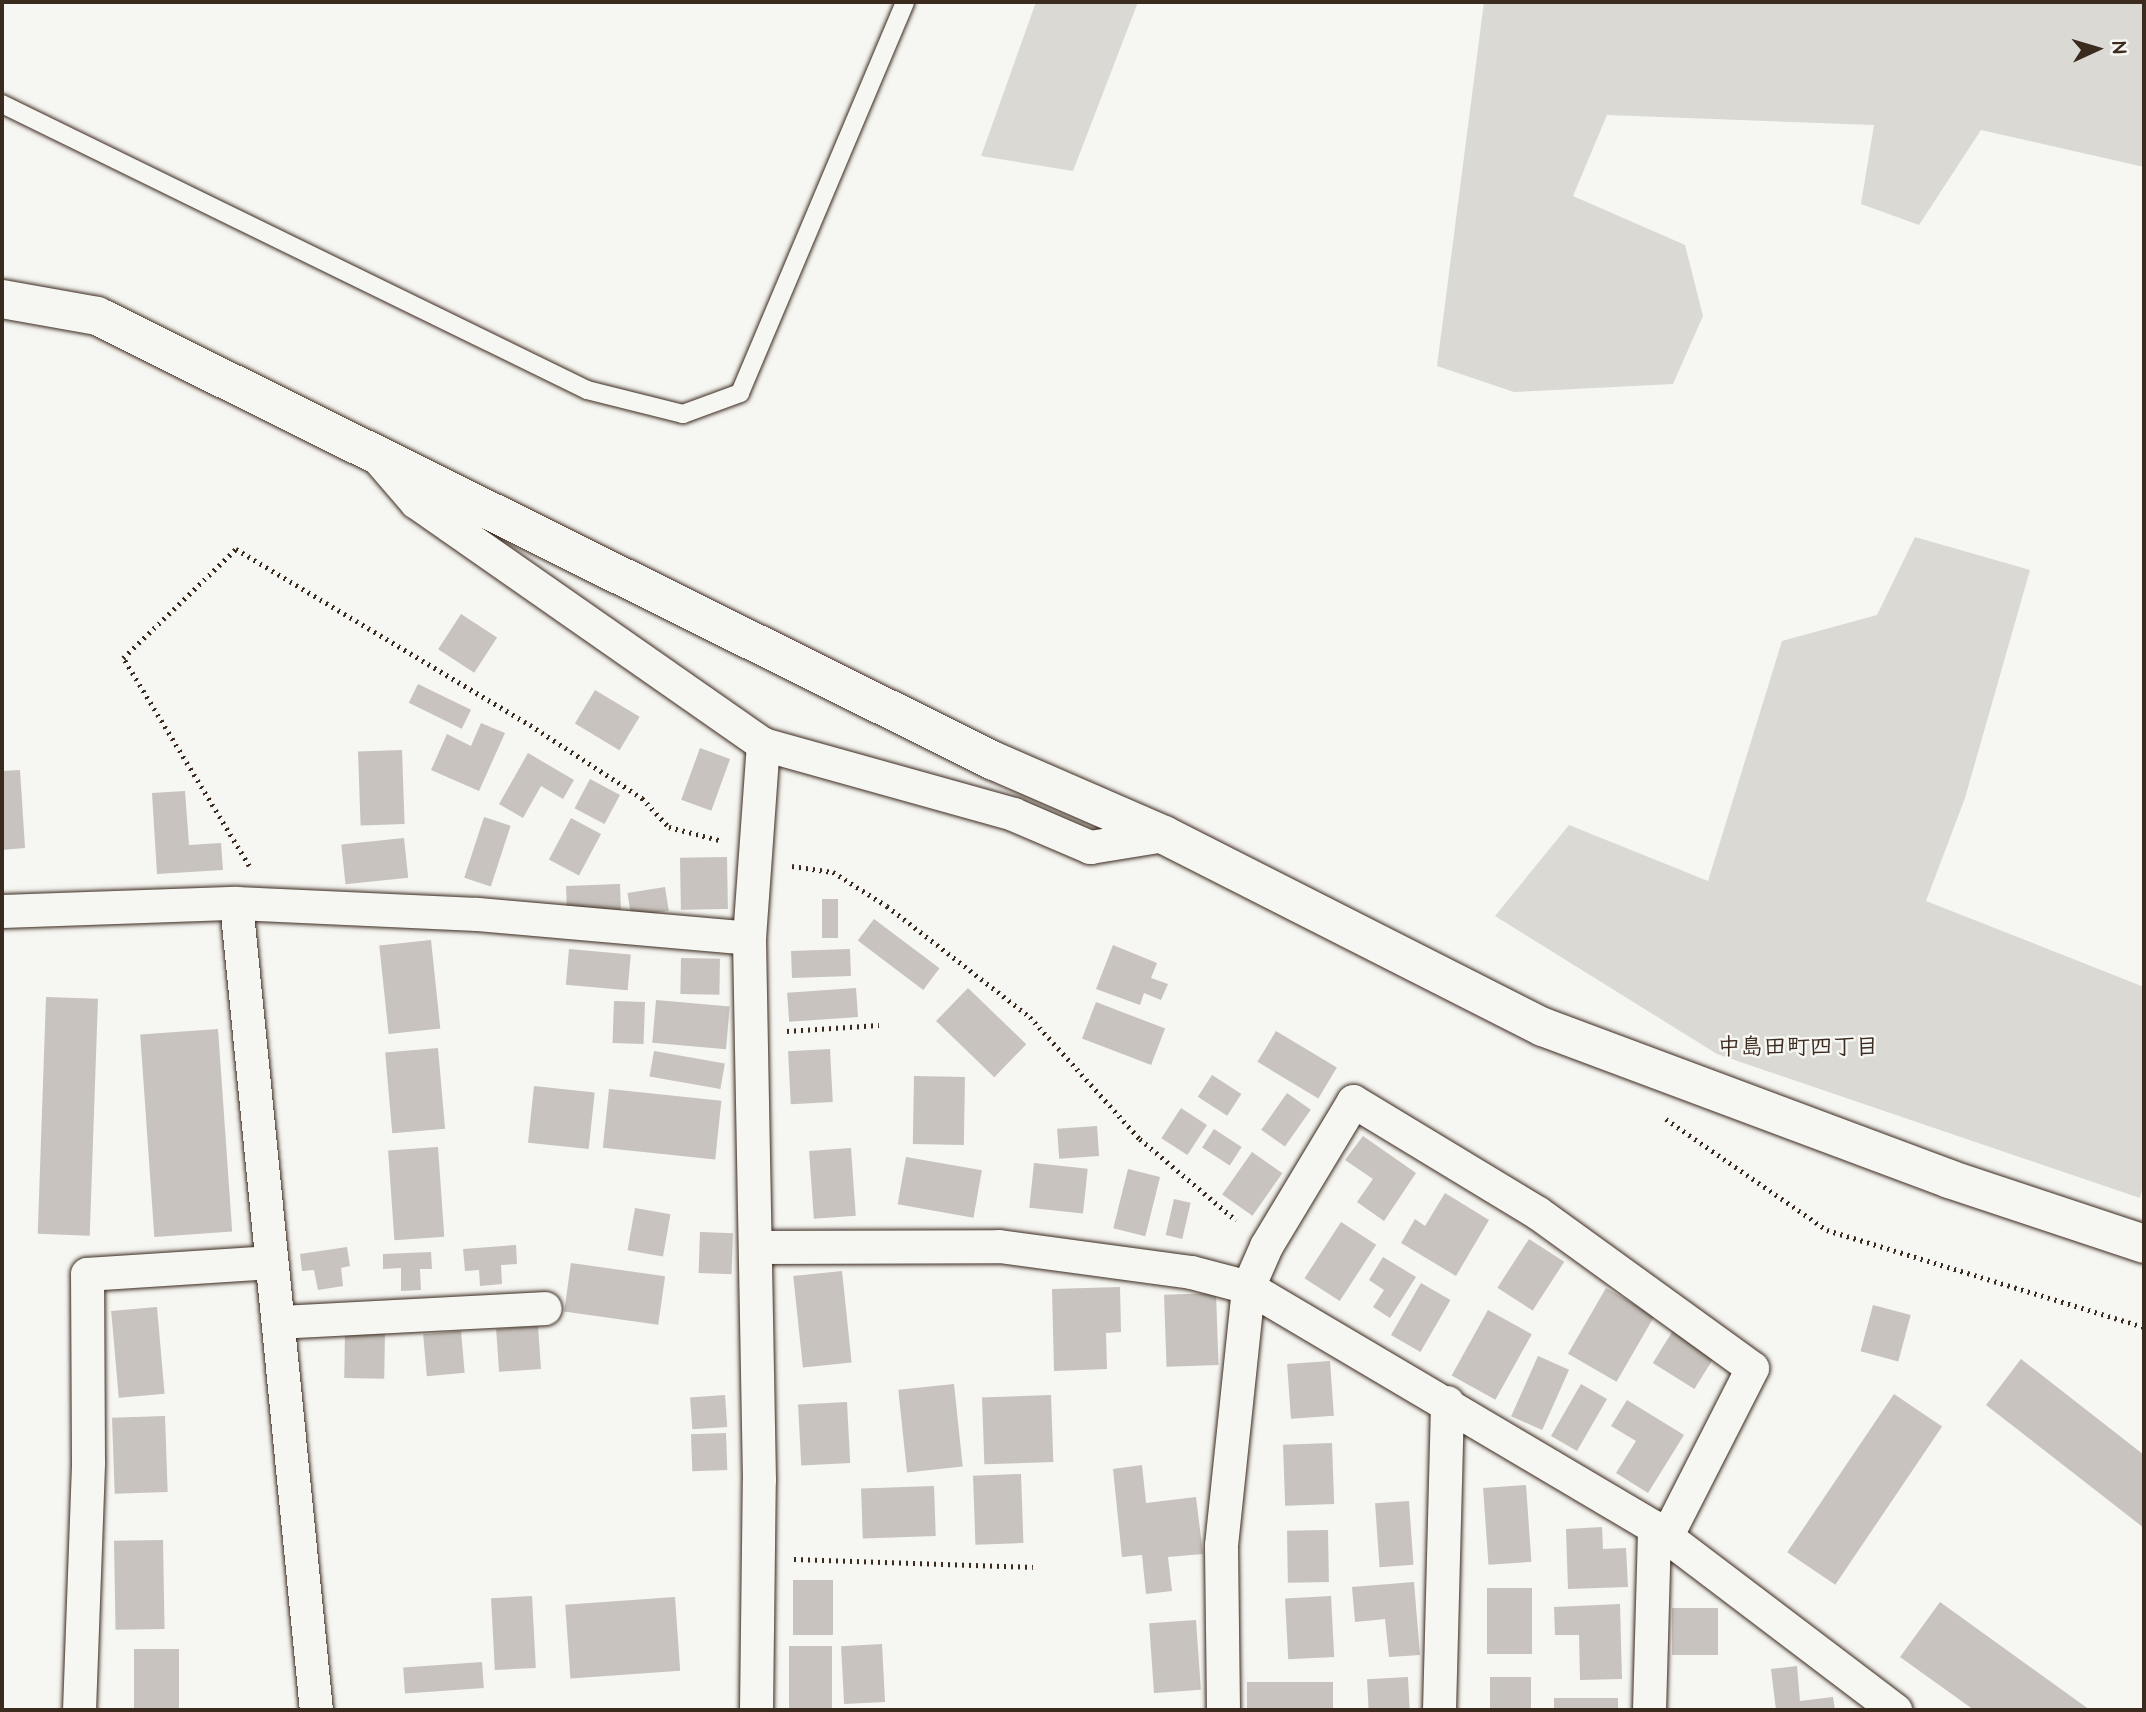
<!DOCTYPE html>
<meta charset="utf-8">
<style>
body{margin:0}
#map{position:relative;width:2146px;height:1712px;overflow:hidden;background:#f6f6f2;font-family:"Architects Daughter","Klee One",sans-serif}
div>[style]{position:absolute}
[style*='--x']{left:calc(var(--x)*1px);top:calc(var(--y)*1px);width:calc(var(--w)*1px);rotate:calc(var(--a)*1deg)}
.green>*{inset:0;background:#dad9d3}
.building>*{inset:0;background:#c8c3be;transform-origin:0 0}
.path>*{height:4.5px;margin-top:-2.25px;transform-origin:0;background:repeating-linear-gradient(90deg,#3b2a1e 0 2px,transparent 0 7px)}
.roads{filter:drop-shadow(0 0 2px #3b2a1e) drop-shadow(0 0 2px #3b2a1e)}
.service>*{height:18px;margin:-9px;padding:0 9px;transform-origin:9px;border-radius:9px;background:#f6f6f2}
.minor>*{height:33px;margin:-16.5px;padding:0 16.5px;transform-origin:16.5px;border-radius:16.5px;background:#f6f6f2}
.tertiary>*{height:38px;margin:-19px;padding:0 19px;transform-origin:19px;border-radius:19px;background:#f6f6f2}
span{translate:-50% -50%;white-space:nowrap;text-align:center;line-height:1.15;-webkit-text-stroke:5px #f6f6f2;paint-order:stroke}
.neighbourhood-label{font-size:23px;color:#3b2a1e;font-weight:700}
.frame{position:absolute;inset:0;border:4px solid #3b2a1e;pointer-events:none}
.north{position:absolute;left:2062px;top:14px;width:70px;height:70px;-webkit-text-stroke:5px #f6f6f2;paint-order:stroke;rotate:86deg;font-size:19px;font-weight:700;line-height:28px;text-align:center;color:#3b2a1e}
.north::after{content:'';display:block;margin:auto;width:24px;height:32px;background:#3b2a1e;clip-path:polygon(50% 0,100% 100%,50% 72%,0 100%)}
</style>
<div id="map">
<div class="green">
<i style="clip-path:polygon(1036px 2px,1138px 2px,1073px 171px,981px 156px)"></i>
<i style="clip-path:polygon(1484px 2px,2144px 2px,2144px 167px,1981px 130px,1919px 225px,1861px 204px,1874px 125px,1607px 115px,1573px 196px,1685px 245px,1703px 316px,1673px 384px,1514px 392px,1437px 366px)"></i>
<i style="clip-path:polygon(1915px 537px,2030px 570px,1965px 798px,1926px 901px,2144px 987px,2144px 1181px,2140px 1198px,1717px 1054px,1495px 916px,1569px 825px,1708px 881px,1782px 641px,1877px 615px)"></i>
</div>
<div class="building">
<i style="left:461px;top:614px;width:43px;height:42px;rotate:33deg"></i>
<i style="left:418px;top:684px;width:59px;height:21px;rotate:26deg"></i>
<i style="left:595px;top:690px;width:52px;height:39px;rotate:31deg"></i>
<i style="clip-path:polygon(481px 723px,505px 733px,479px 791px,431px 770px,447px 734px,471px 746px)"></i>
<i style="left:700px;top:748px;width:32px;height:55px;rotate:20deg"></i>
<i style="left:402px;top:750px;width:74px;height:44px;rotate:88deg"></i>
<i style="clip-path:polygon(528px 753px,574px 780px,563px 799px,541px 786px,523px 818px,499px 804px)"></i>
<i style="clip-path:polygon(20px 770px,25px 848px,2px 850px,2px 771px)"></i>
<i style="left:590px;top:779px;width:34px;height:33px;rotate:28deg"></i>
<i style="clip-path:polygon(185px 791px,189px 845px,221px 843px,223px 870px,157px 874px,152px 793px)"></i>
<i style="left:484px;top:817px;width:28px;height:64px;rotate:18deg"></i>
<i style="left:571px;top:818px;width:34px;height:47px;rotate:28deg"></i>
<i style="left:404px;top:838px;width:40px;height:63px;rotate:84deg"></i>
<i style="left:727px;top:857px;width:52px;height:47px;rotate:89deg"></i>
<i style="left:620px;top:884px;width:28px;height:54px;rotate:88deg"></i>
<i style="left:665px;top:887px;width:24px;height:38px;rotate:81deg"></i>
<i style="left:822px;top:899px;width:16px;height:39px"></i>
<i style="left:874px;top:919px;width:82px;height:27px;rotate:37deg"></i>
<i style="left:431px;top:940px;width:89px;height:52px;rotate:84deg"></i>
<i style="clip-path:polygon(1113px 945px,1157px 963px,1151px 978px,1168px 984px,1161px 1000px,1144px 993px,1140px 1005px,1096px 989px)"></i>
<i style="left:569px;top:949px;width:62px;height:36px;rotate:5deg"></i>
<i style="left:850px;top:949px;width:27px;height:59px;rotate:88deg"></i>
<i style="left:681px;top:958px;width:39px;height:36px;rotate:1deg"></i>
<i style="left:856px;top:988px;width:29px;height:69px;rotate:86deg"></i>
<i style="left:968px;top:988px;width:81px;height:46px;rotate:44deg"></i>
<i style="left:46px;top:997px;width:52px;height:237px;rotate:2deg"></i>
<i style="left:656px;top:1000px;width:74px;height:43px;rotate:5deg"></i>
<i style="left:614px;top:1001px;width:31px;height:42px;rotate:2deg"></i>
<i style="left:1096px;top:1002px;width:74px;height:39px;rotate:21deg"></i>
<i style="left:218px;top:1029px;width:203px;height:78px;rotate:86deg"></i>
<i style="left:1276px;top:1031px;width:71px;height:36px;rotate:31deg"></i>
<i style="left:438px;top:1048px;width:81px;height:53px;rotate:85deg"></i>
<i style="left:830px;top:1049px;width:53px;height:42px;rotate:87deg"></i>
<i style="left:654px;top:1051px;width:72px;height:26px;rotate:10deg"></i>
<i style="left:1212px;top:1075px;width:35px;height:26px;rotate:33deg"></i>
<i style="left:914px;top:1076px;width:51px;height:68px;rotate:1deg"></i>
<i style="left:534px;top:1086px;width:61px;height:57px;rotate:6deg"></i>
<i style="left:609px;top:1089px;width:113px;height:59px;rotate:6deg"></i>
<i style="left:1287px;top:1093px;width:29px;height:45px;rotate:35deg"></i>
<i style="left:1181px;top:1108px;width:31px;height:36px;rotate:33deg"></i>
<i style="left:1097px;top:1126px;width:30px;height:40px;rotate:86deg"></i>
<i style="left:1214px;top:1129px;width:33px;height:22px;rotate:33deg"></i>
<i style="clip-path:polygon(1363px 1136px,1416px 1173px,1384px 1221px,1357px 1202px,1373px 1179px,1345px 1160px)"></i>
<i style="left:438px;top:1147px;width:90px;height:50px;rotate:86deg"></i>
<i style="left:851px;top:1148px;width:68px;height:42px;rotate:86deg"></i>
<i style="left:1252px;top:1152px;width:37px;height:52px;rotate:35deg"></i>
<i style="left:906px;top:1157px;width:77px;height:48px;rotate:10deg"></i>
<i style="left:1034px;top:1163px;width:54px;height:45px;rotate:6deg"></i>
<i style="left:1128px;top:1169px;width:33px;height:61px;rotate:14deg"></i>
<i style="clip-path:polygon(1445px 1193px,1489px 1220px,1456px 1276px,1401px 1243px,1415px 1219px,1425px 1226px)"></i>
<i style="left:1174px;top:1199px;width:17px;height:37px;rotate:13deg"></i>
<i style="left:635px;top:1208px;width:36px;height:43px;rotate:10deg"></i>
<i style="left:1341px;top:1222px;width:42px;height:67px;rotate:33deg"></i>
<i style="left:700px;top:1232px;width:33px;height:41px;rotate:2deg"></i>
<i style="left:1529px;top:1239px;width:42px;height:58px;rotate:33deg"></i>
<i style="clip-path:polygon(516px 1245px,517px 1264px,501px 1265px,502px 1284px,480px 1286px,479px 1270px,465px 1271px,463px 1249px)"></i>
<i style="clip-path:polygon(347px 1247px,350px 1266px,341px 1268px,343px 1286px,318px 1290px,314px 1270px,302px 1271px,300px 1254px)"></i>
<i style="clip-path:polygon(431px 1252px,432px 1269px,420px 1269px,421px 1290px,401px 1291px,401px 1268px,383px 1269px,383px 1254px)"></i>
<i style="clip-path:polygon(1383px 1257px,1416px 1277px,1390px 1318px,1373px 1307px,1384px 1290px,1369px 1280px)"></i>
<i style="left:571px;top:1263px;width:95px;height:49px;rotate:8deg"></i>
<i style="left:842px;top:1271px;width:92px;height:49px;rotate:84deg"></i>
<i style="left:1421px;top:1283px;width:34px;height:60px;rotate:30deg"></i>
<i style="clip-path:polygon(1120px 1287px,1121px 1332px,1106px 1333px,1107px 1369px,1054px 1371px,1052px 1289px)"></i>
<i style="left:1606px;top:1288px;width:56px;height:76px;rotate:30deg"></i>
<i style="left:1216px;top:1293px;width:72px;height:52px;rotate:88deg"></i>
<i style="left:1873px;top:1305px;width:39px;height:48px;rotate:15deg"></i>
<i style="left:157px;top:1307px;width:87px;height:46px;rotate:85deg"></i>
<i style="left:1488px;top:1310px;width:50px;height:75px;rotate:29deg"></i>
<i style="left:538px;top:1326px;width:43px;height:42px;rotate:86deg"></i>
<i style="left:1674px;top:1329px;width:49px;height:40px;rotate:32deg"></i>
<i style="left:461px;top:1331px;width:42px;height:38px;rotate:85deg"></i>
<i style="left:345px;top:1332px;width:40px;height:46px;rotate:1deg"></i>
<i style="left:1538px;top:1356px;width:34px;height:66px;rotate:24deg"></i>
<i style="clip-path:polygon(2021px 1359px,2144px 1455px,2144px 1528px,1986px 1405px)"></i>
<i style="left:1330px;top:1361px;width:55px;height:43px;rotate:86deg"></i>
<i style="left:954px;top:1384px;width:83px;height:56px;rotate:84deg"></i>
<i style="left:1581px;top:1384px;width:30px;height:60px;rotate:30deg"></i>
<i style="left:1894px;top:1394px;width:58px;height:191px;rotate:34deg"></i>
<i style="left:725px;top:1395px;width:32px;height:35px;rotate:86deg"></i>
<i style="left:1051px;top:1395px;width:67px;height:69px;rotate:88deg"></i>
<i style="clip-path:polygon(1627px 1400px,1684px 1435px,1648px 1493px,1616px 1473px,1636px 1441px,1611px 1426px)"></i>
<i style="left:847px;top:1402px;width:61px;height:49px;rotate:87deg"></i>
<i style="left:165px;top:1416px;width:76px;height:53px;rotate:88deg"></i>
<i style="left:726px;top:1433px;width:37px;height:35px;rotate:88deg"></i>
<i style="left:1332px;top:1443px;width:61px;height:49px;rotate:88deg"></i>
<i style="clip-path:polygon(1142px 1465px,1146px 1503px,1196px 1497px,1203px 1554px,1168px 1557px,1172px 1591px,1146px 1594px,1142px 1555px,1122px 1557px,1113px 1469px)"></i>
<i style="left:1021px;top:1474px;width:69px;height:48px;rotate:88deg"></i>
<i style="left:1526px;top:1485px;width:77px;height:43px;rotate:86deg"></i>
<i style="left:934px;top:1486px;width:50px;height:73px;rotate:88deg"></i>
<i style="left:1409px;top:1501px;width:64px;height:34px;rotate:86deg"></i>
<i style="clip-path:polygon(1602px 1527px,1603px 1549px,1626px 1548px,1628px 1587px,1568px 1589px,1566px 1529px)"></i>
<i style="left:1328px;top:1530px;width:52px;height:41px;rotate:89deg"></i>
<i style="left:163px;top:1540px;width:89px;height:49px;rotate:89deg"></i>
<i style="left:793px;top:1580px;width:40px;height:55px"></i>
<i style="clip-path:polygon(1414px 1582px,1420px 1655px,1389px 1657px,1385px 1619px,1355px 1622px,1352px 1587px)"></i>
<i style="left:1487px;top:1588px;width:45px;height:66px"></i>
<i style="left:532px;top:1596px;width:72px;height:41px;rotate:87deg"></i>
<i style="left:1331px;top:1596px;width:61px;height:46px;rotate:87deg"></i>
<i style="left:675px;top:1597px;width:74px;height:110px;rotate:86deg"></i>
<i style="clip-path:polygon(1940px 1602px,2090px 1710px,1974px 1710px,1900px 1657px)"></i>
<i style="clip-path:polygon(1620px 1604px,1622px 1679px,1580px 1680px,1579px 1635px,1555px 1635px,1554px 1607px)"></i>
<i style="left:1672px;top:1608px;width:46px;height:47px"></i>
<i style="left:1196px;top:1620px;width:70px;height:47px;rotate:86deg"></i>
<i style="left:882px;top:1644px;width:58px;height:41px;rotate:87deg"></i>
<i style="left:789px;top:1646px;width:43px;height:64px"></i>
<i style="left:179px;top:1649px;width:61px;height:45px;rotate:90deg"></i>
<i style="left:482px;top:1662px;width:26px;height:79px;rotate:86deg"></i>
<i style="clip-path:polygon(1797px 1666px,1800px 1701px,1833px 1697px,1835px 1710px,1776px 1710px,1771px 1669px)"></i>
<i style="left:1408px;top:1677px;width:33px;height:41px;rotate:87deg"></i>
<i style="left:1490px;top:1677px;width:41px;height:33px"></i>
<i style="left:1333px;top:1682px;width:28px;height:86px;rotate:90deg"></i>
<i style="left:1618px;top:1698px;width:12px;height:64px;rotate:90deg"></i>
</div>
<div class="path">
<i style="--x:249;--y:866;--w:243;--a:-121.2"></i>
<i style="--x:123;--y:658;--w:157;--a:-44"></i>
<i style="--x:236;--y:549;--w:343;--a:30.9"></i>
<i style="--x:530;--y:725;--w:134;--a:33.1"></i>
<i style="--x:642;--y:798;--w:40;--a:47"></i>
<i style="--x:669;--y:827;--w:52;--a:14.6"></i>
<i style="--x:792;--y:866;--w:41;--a:8.3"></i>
<i style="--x:833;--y:872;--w:64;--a:32.2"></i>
<i style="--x:887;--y:906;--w:181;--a:37.8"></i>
<i style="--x:1030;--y:1017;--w:164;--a:48"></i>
<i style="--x:1140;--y:1139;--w:126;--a:40.2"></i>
<i style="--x:787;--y:1031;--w:92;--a:-3.7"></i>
<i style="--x:1666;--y:1119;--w:196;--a:34.6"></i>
<i style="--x:1827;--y:1230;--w:332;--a:17"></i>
<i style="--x:794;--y:1559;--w:239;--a:1.9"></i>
</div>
<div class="roads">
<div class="service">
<i style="--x:2;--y:104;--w:651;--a:26.05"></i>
<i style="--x:587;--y:390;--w:99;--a:14"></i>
<i style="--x:683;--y:414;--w:61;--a:-20.2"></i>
<i style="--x:740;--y:393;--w:424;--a:-67.1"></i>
</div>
<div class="minor">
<i style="--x:378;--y:458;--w:58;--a:49.2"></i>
<i style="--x:416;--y:502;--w:423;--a:34.9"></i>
<i style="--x:236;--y:903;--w:811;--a:84.34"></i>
<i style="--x:2;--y:911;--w:234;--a:-2"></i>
<i style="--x:236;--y:903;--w:241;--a:2.6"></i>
<i style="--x:477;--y:914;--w:273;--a:5"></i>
<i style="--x:755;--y:1247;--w:244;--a:-0.2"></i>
<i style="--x:999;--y:1246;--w:194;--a:7.7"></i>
<i style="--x:1191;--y:1272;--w:59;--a:14.7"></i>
<i style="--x:1248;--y:1287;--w:472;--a:30.6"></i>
<i style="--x:1654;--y:1527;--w:303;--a:37.2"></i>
<i style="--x:278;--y:1322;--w:267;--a:-3"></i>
<i style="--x:79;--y:1710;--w:249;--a:-87.9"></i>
<i style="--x:88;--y:1461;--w:187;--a:-90.3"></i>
<i style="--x:87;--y:1274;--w:184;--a:-3.7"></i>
<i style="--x:756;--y:1710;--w:230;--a:-89.3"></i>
<i style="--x:759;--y:1480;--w:542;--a:-91.06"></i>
<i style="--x:749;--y:938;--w:195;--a:-85.9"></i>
<i style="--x:763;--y:744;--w:260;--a:15.6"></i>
<i style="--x:1013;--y:814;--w:84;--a:23.2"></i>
<i style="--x:1090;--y:847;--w:75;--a:-9.2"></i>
<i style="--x:1223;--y:1710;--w:165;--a:-90.7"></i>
<i style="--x:1221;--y:1545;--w:259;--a:-84"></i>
<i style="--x:1248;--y:1287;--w:45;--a:-66.3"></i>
<i style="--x:1266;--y:1246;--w:169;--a:-59"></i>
<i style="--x:1353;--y:1101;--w:216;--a:31.2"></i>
<i style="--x:1538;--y:1213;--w:264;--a:35.9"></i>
<i style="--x:1752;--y:1368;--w:190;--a:117"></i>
<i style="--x:1439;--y:1710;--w:308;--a:-88.5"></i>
<i style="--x:1649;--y:1710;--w:183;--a:-88.4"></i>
</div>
<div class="tertiary">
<i style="--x:2;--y:299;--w:97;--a:10.1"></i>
<i style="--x:97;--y:316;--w:1001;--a:26.39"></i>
<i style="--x:994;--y:761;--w:185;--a:23.5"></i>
<i style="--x:1164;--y:835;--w:425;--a:26.9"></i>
<i style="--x:1543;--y:1027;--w:434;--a:20.5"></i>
<i style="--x:1949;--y:1179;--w:206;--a:18.4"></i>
</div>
</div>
<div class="neighbourhood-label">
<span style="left:1798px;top:1047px">中島田町四丁目</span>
</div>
<div class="frame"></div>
<div class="north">N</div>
</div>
